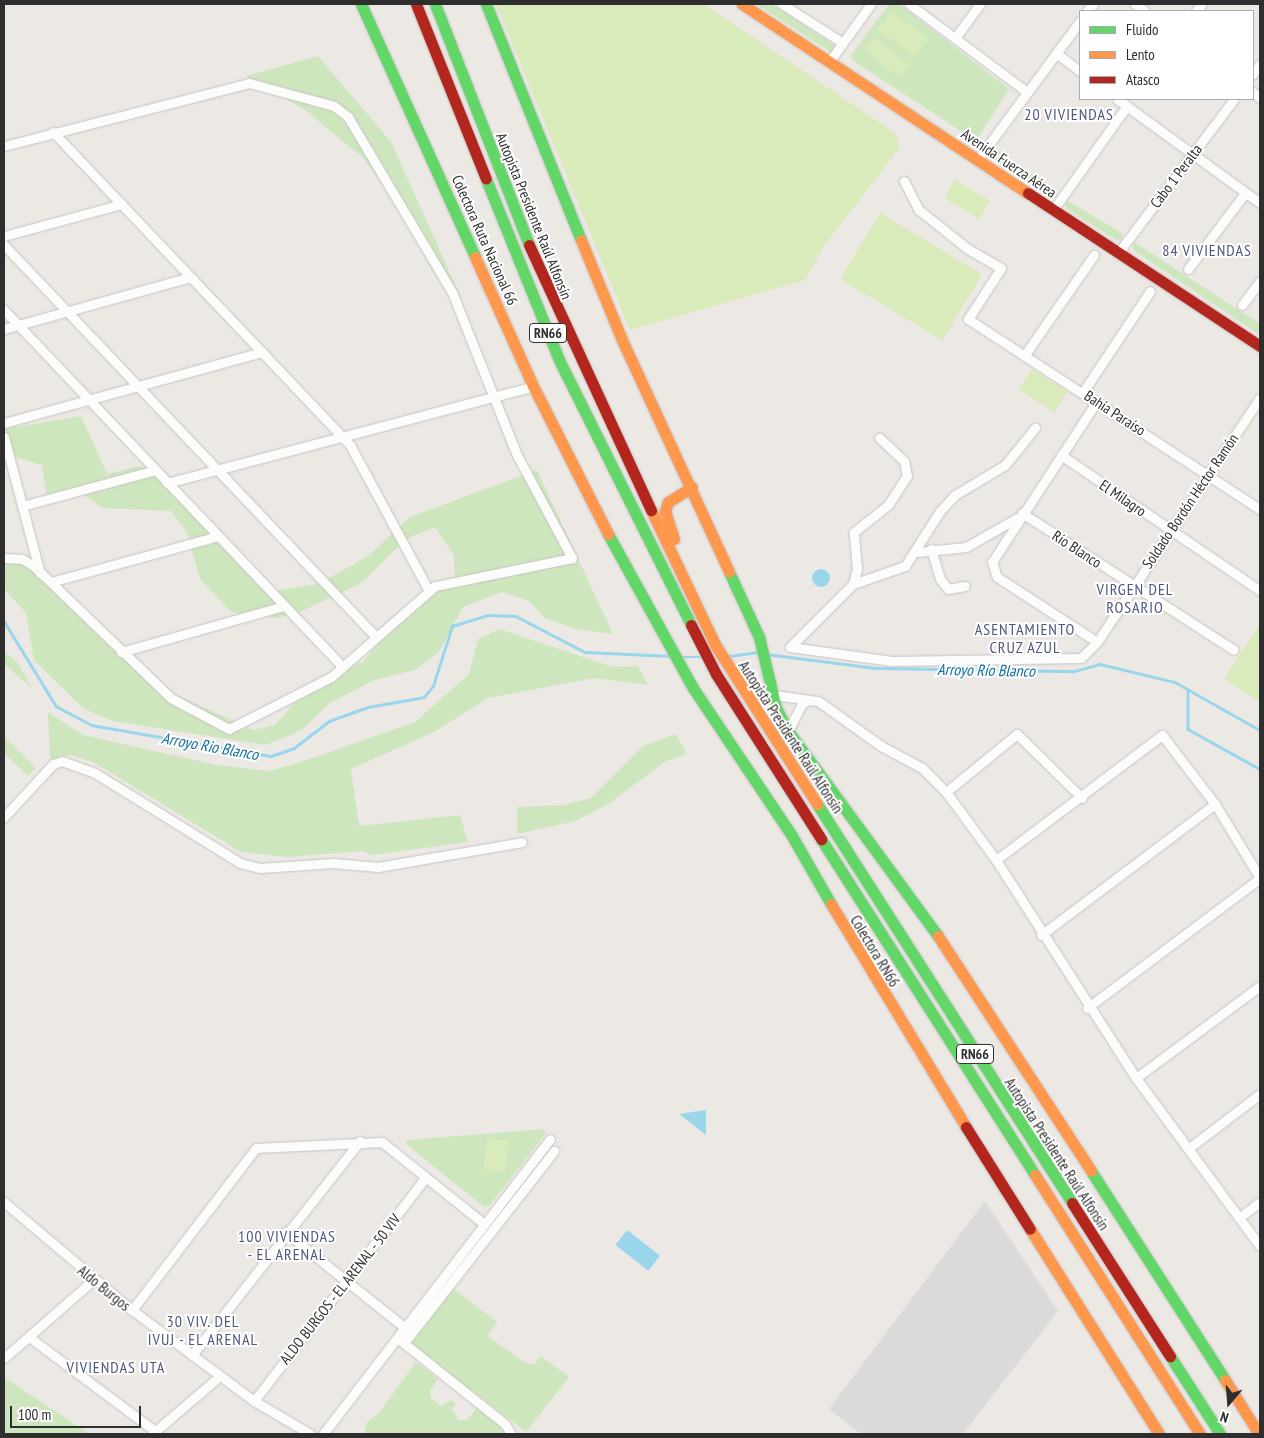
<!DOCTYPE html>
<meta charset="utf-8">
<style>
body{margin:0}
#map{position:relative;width:1264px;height:1438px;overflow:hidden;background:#ece8e4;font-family:"PT Sans Narrow",sans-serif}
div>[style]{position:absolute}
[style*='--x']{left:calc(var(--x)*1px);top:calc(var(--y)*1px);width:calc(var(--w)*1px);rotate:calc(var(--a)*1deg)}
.industrial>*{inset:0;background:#dcd9db}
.green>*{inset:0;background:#cee6be}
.pitch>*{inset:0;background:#d9eabb;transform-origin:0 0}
.water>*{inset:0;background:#99d6ec;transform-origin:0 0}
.round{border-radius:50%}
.stream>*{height:2.5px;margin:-1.25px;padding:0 1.25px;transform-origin:1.25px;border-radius:1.25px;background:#99d6ec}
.roads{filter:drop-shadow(0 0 1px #c5c4c5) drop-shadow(0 0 1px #c5c4c5)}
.street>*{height:9px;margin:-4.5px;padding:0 4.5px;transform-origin:4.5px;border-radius:4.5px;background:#fcfcfb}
.fast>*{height:11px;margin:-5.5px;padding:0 5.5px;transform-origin:5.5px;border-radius:5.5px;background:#63d668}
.slow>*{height:11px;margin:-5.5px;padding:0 5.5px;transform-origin:5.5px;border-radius:5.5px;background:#ff974d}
.jam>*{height:11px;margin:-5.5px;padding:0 5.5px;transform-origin:5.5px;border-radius:5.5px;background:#b3261e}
span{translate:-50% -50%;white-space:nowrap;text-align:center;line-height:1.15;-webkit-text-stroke:4px #fff;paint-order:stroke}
.shield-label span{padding:1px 4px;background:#fff;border:1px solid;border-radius:4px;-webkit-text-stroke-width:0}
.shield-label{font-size:14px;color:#2e2e2e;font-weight:700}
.street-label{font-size:15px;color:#2e2e2e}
.neighbourhood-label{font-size:16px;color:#4d5680;letter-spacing:1px}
.water-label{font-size:16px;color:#0d6fa3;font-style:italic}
.frame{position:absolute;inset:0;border:5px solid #2e2e2e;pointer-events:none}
.legend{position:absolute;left:1079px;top:10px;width:175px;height:90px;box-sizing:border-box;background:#fff;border:1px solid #ababab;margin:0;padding:6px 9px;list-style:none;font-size:15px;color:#2e2e2e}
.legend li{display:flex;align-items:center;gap:10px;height:25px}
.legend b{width:25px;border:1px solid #ababab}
.north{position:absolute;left:1204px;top:1378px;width:50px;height:50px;-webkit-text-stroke:4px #fff;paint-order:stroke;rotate:198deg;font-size:14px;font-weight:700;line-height:20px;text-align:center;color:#2e2e2e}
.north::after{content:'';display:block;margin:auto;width:18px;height:22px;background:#2e2e2e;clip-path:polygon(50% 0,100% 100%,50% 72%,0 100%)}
.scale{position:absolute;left:10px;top:1406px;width:131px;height:22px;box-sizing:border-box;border:2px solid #2e2e2e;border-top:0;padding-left:6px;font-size:15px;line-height:18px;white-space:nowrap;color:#2e2e2e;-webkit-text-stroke:4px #fff;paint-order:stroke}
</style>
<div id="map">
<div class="industrial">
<i style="clip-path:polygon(985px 1201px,1058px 1311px,963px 1434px,861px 1434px,829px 1409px)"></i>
</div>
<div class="green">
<i style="clip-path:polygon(756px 4px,772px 4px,834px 45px,832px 53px)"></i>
<i style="clip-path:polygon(889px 4px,899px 4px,1009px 89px,978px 138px,973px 139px,852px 60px,851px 55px)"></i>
<i style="clip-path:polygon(318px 56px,391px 142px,459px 293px,431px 269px,403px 211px,363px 158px,305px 110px,246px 76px)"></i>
<i style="clip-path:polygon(993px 151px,999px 151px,1059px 195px,1051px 199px,993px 159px)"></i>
<i style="clip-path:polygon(1066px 200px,1122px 233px,1123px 239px,1116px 240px,1066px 208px)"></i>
<i style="clip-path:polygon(1134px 242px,1260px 324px,1260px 335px,1133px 250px)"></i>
<i style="clip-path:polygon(81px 416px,107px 474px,139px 466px,178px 485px,219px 544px,267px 592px,318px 584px,367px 557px,410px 517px,537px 470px,613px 634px,576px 629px,545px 618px,529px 601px,502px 592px,463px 607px,440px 651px,415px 670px,374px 680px,330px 703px,302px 730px,266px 745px,113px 721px,84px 709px,34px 660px,26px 613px,4px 589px,4px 556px,28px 555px,149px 682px,253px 730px,275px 725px,311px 684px,363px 662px,399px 618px,455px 577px,454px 556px,435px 527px,406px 539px,363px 582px,300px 612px,277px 618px,231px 612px,200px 579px,187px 532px,171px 511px,102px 508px,83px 493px,47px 500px,42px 465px,4px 454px,4px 429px)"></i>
<i style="clip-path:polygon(499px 629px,613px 667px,638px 666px,648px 685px,594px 678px,488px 698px,436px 731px,351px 769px,359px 826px,460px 815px,468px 842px,373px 855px,362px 851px,287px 857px,241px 852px,95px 763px,71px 755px,50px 760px,48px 712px,83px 735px,217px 765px,269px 771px,298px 763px,415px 722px,469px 674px,478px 639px)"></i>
<i style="clip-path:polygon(4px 651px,18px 663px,32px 688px,4px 664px)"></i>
<i style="clip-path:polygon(676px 734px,687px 754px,666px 761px,608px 804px,576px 821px,517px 834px,517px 807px,564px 805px,591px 798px,643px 746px)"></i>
<i style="clip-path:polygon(4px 736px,36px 768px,28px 776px,4px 753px)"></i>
<i style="clip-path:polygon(544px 1129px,546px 1133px,489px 1206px,484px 1207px,406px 1144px,407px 1140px)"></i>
<i style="clip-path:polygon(453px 1288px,497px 1322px,488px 1336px,522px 1361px,534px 1365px,541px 1356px,569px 1377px,526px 1432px,409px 1343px)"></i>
<i style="clip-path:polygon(416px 1362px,438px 1379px,430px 1391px,431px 1398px,441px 1406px,451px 1400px,456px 1404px,451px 1409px,459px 1420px,467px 1420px,477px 1408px,501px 1425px,504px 1434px,364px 1434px,367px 1422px,378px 1414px)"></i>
<i style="clip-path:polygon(4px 1377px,79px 1427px,90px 1434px,4px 1434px)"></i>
</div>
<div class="pitch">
<i style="clip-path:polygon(496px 4px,703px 4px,895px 133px,900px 147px,824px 246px,805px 280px,630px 330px)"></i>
<i style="left:892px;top:11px;width:46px;height:23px;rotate:37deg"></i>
<i style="left:874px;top:37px;width:46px;height:16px;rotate:38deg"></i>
<i style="left:955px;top:180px;width:41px;height:21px;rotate:31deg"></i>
<i style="left:880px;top:213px;width:119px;height:77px;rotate:31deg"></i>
<i style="left:1032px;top:369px;width:42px;height:24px;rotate:33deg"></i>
<i style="clip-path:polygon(1260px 623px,1260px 702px,1224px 679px)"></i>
<i style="left:488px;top:1138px;width:21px;height:32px;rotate:8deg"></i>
</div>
<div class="water">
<i class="round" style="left:812px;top:569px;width:18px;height:18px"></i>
<i style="clip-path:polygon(706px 1110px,706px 1135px,679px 1114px)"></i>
<i style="left:627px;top:1230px;width:42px;height:19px;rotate:38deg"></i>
</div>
<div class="stream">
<i style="--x:4;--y:621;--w:100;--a:58.5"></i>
<i style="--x:56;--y:706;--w:40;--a:28"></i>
<i style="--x:91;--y:725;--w:183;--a:9.8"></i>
<i style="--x:271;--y:756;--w:24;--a:-19"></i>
<i style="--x:294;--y:748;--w:44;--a:-37.6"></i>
<i style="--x:329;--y:721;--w:41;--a:-19.7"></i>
<i style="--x:368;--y:707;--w:57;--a:-10.1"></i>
<i style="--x:424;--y:697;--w:14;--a:-51"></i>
<i style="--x:433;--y:686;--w:63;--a:-72.4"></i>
<i style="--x:452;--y:626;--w:38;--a:-17"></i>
<i style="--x:488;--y:615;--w:28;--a:2"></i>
<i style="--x:516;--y:616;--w:78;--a:27.6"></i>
<i style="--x:585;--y:652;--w:87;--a:2.6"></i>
<i style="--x:766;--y:654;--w:110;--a:7.3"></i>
<i style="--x:875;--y:668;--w:199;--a:0.9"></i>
<i style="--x:1074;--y:671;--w:27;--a:-15"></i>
<i style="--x:1100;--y:664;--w:77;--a:13.5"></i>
<i style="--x:1175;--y:682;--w:98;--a:29.5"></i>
<i style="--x:729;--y:656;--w:29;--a:-8"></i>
<i style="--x:680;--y:657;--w:21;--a:0"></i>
<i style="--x:1188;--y:690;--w:39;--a:90"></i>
<i style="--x:1188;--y:729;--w:82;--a:29.1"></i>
</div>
<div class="roads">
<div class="street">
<i style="--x:782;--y:4;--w:72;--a:32.6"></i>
<i style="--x:909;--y:4;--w:147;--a:36.7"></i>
<i style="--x:1135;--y:4;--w:12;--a:35"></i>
<i style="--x:1087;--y:11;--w:9;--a:-49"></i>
<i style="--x:1196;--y:11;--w:9;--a:-49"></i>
<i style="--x:955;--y:38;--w:42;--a:-53.7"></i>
<i style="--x:1056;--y:53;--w:30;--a:37"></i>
<i style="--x:829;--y:62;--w:72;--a:-54.1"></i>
<i style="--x:1253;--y:74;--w:12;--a:-55"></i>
<i style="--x:1253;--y:92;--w:9;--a:41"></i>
<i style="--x:1117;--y:99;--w:177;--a:36"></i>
<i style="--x:53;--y:132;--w:431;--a:46.5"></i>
<i style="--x:350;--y:445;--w:166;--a:61.6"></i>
<i style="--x:4;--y:146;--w:253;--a:-14.4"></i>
<i style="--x:249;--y:83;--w:88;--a:15.1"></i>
<i style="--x:334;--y:106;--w:18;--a:38"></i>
<i style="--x:348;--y:117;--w:204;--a:59.3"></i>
<i style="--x:452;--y:292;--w:175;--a:68.3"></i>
<i style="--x:517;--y:455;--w:117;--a:61.9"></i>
<i style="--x:572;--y:558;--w:140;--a:168.4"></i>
<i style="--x:435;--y:586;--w:138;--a:138.8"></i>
<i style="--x:331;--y:677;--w:114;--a:153"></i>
<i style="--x:229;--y:729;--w:66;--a:-151.9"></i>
<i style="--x:171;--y:698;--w:189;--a:-136.1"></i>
<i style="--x:35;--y:567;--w:15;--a:-148"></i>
<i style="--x:22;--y:559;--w:18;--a:-177"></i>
<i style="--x:978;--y:159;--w:172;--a:-53.5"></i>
<i style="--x:904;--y:181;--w:33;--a:63"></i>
<i style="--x:919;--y:210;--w:63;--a:38.5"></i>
<i style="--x:968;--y:249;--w:38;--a:30"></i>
<i style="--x:1001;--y:268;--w:61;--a:122.9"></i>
<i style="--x:968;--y:319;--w:348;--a:33.1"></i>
<i style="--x:1053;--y:210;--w:128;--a:-54.6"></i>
<i style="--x:4;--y:236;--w:122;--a:-15.2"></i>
<i style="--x:4;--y:245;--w:540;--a:46.5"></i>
<i style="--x:1118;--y:253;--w:193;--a:-53"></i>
<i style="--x:1188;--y:269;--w:95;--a:-53.1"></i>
<i style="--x:1242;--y:305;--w:30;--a:-53"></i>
<i style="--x:4;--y:310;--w:492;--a:46.5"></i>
<i style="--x:4;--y:329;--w:193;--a:-15.6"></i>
<i style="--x:1024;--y:356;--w:123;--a:-55.3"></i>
<i style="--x:1083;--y:392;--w:121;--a:-56.4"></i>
<i style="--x:1097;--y:401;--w:192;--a:123.1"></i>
<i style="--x:992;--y:562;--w:16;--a:72"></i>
<i style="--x:997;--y:577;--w:119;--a:33"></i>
<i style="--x:4;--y:423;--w:268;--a:-15.4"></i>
<i style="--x:4;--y:437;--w:141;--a:75.2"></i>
<i style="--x:1061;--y:455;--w:241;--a:34.3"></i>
<i style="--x:167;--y:483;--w:379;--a:-14.8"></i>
<i style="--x:22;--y:506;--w:138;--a:-15.1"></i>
<i style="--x:1022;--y:513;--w:252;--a:32.9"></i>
<i style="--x:931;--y:549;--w:31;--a:73"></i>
<i style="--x:940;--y:579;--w:13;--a:51"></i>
<i style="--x:948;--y:589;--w:17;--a:-10"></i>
<i style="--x:918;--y:552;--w:48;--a:-5.9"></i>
<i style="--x:966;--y:547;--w:59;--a:-29.6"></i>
<i style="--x:51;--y:582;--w:173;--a:-15.4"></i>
<i style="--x:853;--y:584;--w:16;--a:-75"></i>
<i style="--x:857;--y:569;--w:37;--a:-95"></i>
<i style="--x:854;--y:532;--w:43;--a:-38.5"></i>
<i style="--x:888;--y:505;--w:35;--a:-57"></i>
<i style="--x:907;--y:476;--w:15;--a:-101"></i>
<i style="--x:904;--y:461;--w:34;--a:-137"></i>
<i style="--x:790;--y:647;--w:103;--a:7.8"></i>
<i style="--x:892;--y:661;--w:189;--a:-0.9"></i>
<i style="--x:1081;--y:658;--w:23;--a:-45"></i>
<i style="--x:1097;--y:642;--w:293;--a:-56.3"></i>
<i style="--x:790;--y:647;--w:89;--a:-45"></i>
<i style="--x:853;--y:584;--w:55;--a:-19.1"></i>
<i style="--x:905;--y:566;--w:65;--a:-57.5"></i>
<i style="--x:940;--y:511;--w:22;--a:-47"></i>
<i style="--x:955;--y:495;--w:58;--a:-31"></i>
<i style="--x:1005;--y:465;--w:48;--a:-51"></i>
<i style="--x:121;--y:652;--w:169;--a:-15.8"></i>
<i style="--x:774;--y:695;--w:34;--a:8"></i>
<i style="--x:788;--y:731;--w:30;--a:-63"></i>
<i style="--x:802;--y:704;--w:7;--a:-34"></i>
<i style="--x:808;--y:700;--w:10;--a:6"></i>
<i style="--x:818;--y:701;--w:77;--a:35.5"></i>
<i style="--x:881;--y:746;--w:47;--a:28.2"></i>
<i style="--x:922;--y:768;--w:34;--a:45"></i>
<i style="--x:946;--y:792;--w:84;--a:53.7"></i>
<i style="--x:996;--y:860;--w:259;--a:57.3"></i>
<i style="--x:1136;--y:1078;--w:209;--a:53.6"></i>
<i style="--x:946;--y:792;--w:92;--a:-39.2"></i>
<i style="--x:1017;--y:734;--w:91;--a:44.6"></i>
<i style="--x:4;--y:817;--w:72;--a:-47.2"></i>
<i style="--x:53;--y:764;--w:9;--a:-18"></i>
<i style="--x:62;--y:761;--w:35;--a:20"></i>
<i style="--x:95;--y:773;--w:171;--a:31.8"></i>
<i style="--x:240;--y:863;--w:21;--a:14"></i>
<i style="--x:260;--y:868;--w:73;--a:-3.9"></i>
<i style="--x:333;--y:863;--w:45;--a:5.1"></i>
<i style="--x:378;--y:867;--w:146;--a:-9.8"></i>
<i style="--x:996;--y:860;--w:208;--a:-37"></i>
<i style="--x:1162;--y:735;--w:87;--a:52.5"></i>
<i style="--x:1215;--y:804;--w:87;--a:58.7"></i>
<i style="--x:1041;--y:935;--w:218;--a:-37"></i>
<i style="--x:1087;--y:1008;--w:216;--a:-36.9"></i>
<i style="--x:1136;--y:1078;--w:154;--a:-36.6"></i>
<i style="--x:1189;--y:1148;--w:89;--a:-37.3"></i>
<i style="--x:4;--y:1202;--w:167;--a:40.2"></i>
<i style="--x:132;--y:1310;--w:152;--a:36.7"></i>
<i style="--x:254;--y:1401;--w:65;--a:30.5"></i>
<i style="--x:1240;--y:1217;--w:25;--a:-37"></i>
<i style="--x:285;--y:1232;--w:152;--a:38.6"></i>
<i style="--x:132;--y:1310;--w:204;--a:-52.6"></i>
<i style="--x:256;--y:1148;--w:126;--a:-2.7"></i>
<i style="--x:382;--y:1142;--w:131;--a:38.8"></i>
<i style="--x:29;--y:1337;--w:157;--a:36.7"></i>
<i style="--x:400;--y:1340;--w:134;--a:38.7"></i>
<i style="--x:505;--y:1424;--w:12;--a:59"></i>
<i style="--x:404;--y:1343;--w:244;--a:-52"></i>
<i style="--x:192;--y:1355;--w:272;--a:-51.9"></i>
<i style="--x:4;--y:1358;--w:118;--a:-41.2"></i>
<i style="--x:254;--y:1401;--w:281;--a:-52.5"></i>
<i style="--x:152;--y:1434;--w:89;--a:-40.5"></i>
<i style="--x:323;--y:1434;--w:372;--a:-52.4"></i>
</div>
<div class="fast">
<i style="--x:361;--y:4;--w:277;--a:65.7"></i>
<i style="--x:435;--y:4;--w:259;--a:68.7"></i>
<i style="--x:486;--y:4;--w:254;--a:68.1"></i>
<i style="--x:486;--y:179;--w:197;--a:68"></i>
<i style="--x:560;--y:362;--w:294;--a:63.5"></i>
<i style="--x:608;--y:534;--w:176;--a:61.1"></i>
<i style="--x:693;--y:688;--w:178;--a:56.2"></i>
<i style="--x:792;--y:836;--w:78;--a:60.2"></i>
<i style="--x:729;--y:572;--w:72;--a:65.2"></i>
<i style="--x:759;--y:637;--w:73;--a:76.5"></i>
<i style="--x:776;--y:708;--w:26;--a:62"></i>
<i style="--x:788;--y:731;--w:254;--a:53.8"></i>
<i style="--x:817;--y:804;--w:474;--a:57.4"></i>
<i style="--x:821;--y:839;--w:398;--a:57.5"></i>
<i style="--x:1091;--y:1171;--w:248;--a:57.3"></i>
<i style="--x:1170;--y:1356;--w:93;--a:57.3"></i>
</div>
<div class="slow">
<i style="--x:742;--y:4;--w:343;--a:33.5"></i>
<i style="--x:581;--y:240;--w:108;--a:67.7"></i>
<i style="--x:622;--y:340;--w:255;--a:65.2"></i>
<i style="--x:475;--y:257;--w:141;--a:65.8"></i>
<i style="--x:533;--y:386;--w:166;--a:63.1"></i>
<i style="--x:651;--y:510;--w:151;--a:64.5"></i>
<i style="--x:716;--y:646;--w:188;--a:57.4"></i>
<i style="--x:674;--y:539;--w:29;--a:-108"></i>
<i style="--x:665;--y:511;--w:9;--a:-72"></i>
<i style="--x:668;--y:502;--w:28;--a:-32"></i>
<i style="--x:831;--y:904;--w:261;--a:58.8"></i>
<i style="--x:938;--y:936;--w:280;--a:56.9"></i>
<i style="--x:1035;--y:1175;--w:307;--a:57.5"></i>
<i style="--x:1030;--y:1229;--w:242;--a:57.8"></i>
<i style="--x:1225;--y:1380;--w:64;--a:57.8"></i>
</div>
<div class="jam">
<i style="--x:416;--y:4;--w:188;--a:68.2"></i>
<i style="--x:1028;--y:193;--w:278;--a:33.4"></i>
<i style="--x:529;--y:245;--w:292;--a:65.3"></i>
<i style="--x:691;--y:625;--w:55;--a:63"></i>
<i style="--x:716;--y:674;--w:196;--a:57.5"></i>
<i style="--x:966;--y:1127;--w:120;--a:57.9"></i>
<i style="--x:1072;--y:1203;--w:182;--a:57.4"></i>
</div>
</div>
<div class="shield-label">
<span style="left:548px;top:333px">RN66</span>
<span style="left:975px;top:1054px">RN66</span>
</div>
<div class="street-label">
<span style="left:1009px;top:163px;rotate:34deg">Avenida Fuerza Aérea</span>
<span style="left:1176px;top:176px;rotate:-53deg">Cabo 1 Peralta</span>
<span style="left:534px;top:216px;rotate:68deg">Autopista Presidente Raúl Alfonsín</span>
<span style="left:485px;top:240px;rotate:66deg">Colectora Ruta Nacional 66</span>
<span style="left:1115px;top:413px;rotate:33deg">Bahía Paraíso</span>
<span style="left:1123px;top:498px;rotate:34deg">El Milagro</span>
<span style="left:1190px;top:501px;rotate:-56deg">Soldado Bordón Héctor Ramón</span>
<span style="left:1077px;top:549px;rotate:33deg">Río Blanco</span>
<span style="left:791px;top:737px;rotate:57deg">Autopista Presidente Raúl Alfonsín</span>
<span style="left:875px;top:951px;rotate:59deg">Colectora RN66</span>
<span style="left:1057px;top:1154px;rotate:57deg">Autopista Presidente Raúl Alfonsín</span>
<span style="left:104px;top:1288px;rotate:39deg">Aldo Burgos</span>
<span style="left:340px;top:1289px;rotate:-52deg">ALDO BURGOS - EL ARENAL - 50 VIV</span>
</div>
<div class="neighbourhood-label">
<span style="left:1069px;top:114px">20 VIVIENDAS</span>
<span style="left:1207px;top:250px">84 VIVIENDAS</span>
<span style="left:1135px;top:598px">VIRGEN DEL<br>ROSARIO</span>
<span style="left:1025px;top:638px">ASENTAMIENTO<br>CRUZ AZUL</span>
<span style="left:287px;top:1245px">100 VIVIENDAS<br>- EL ARENAL</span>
<span style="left:203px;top:1330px">30 VIV. DEL<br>IVUJ - EL ARENAL</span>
<span style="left:116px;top:1367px">VIVIENDAS UTA</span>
</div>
<div class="water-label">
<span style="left:986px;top:670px;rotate:1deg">Arroyo Río Blanco</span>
<span style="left:210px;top:746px;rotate:10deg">Arroyo Rio Blanco</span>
</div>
<div class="frame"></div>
<ul class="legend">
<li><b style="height:6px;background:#63d668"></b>Fluido</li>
<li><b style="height:6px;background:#ff974d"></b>Lento</li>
<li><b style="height:6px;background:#b3261e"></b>Atasco</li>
</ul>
<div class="north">N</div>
<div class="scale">100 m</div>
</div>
